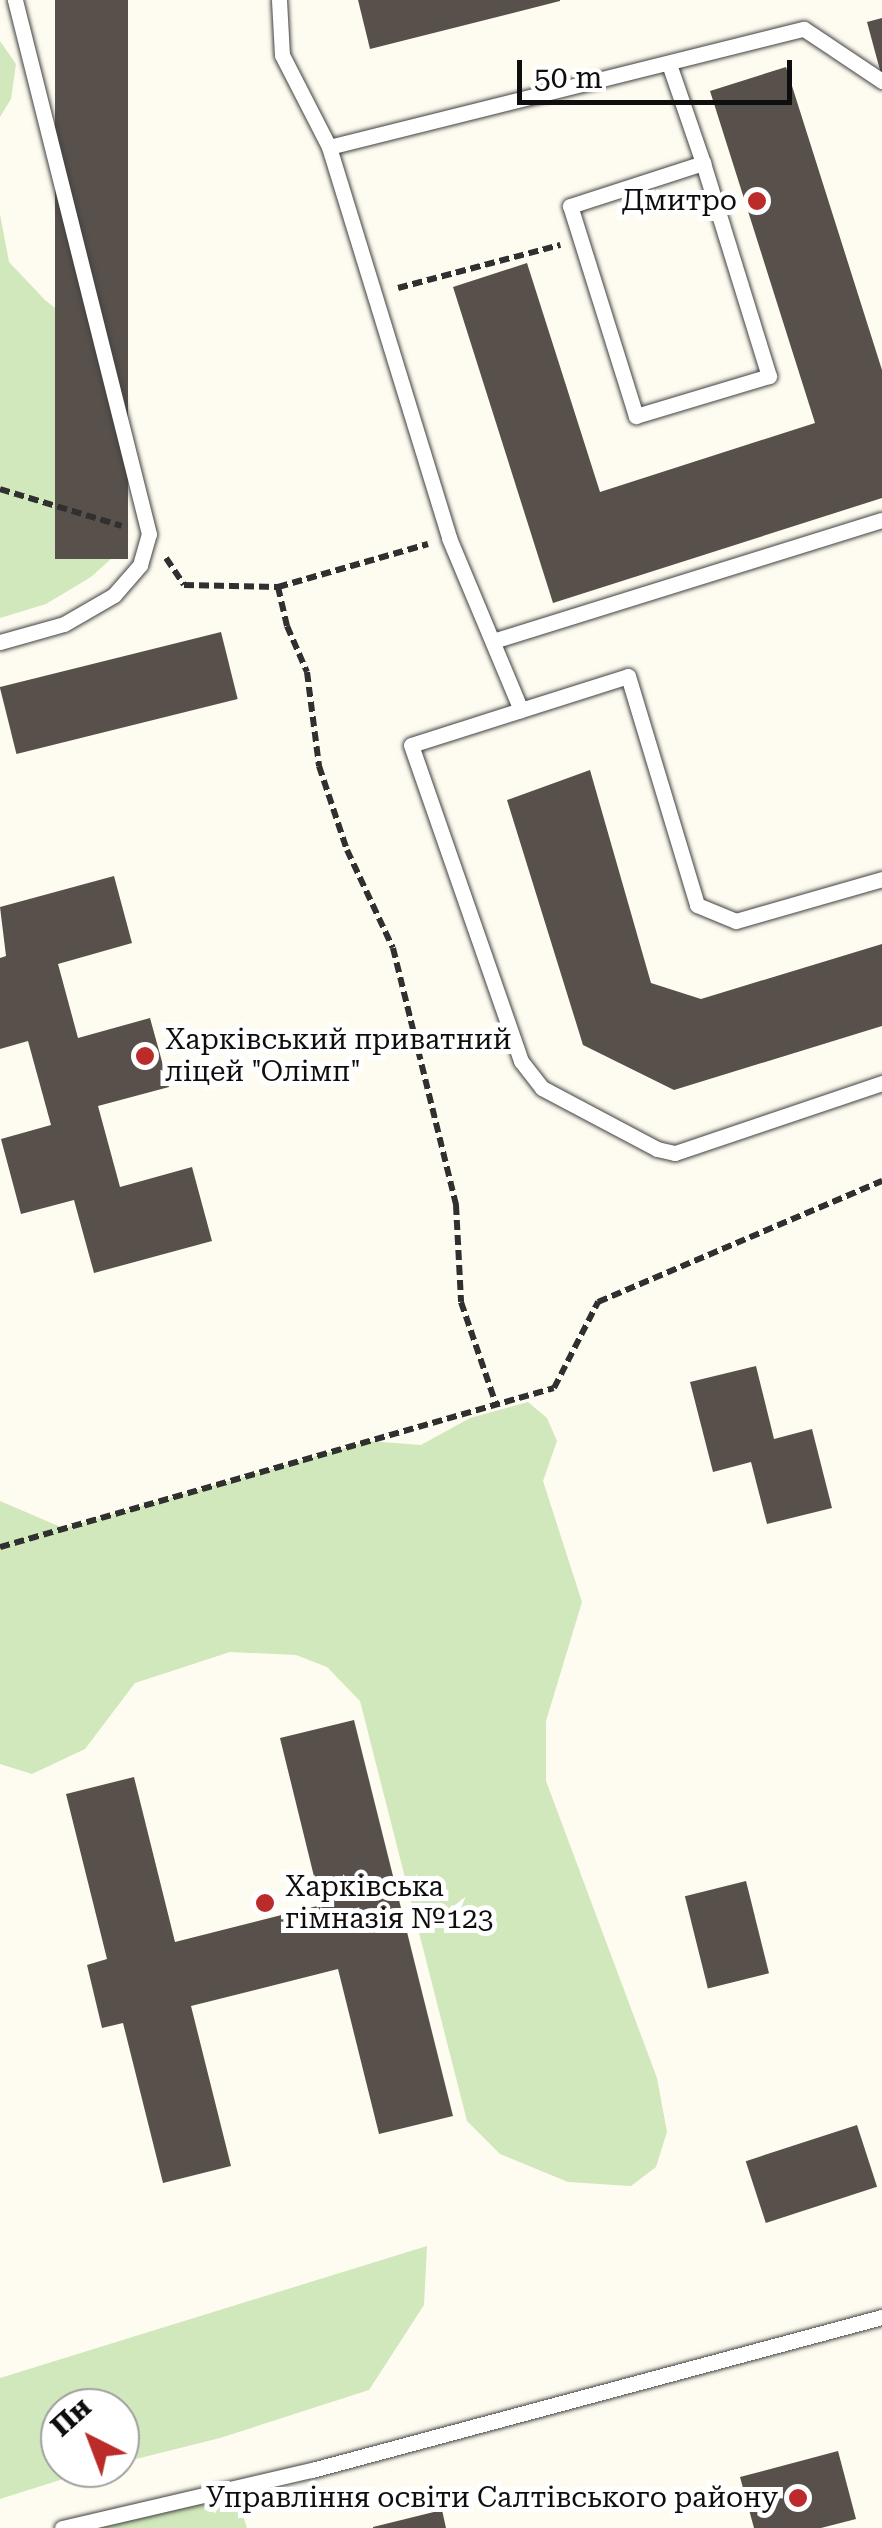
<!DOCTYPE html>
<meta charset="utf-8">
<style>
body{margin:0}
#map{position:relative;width:882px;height:2528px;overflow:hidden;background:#fefcf0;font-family:"Roboto Serif",serif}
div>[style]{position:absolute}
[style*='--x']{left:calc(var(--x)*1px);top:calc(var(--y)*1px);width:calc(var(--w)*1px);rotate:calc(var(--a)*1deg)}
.green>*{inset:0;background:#d0e8bb}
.building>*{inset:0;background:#57504b;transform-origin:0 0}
.path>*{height:6px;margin-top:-3px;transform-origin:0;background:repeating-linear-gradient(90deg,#303030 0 10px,transparent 0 15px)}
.roads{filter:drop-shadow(0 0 2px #414141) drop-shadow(0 0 2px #414141)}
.lane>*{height:15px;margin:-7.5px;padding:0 7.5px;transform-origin:7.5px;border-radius:7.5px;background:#fff}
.dots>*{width:28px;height:28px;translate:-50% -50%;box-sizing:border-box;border:5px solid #fff;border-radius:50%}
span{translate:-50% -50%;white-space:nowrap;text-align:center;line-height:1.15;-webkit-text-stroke:10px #fff;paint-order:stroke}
.poi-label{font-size:28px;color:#0e0e0e}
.right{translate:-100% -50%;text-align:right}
.left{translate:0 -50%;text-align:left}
.north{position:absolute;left:40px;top:2388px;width:100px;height:100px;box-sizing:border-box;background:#fff;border:2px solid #9f9f9f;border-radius:50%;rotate:318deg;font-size:28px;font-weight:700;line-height:40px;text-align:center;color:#0e0e0e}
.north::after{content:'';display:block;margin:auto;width:35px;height:45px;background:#ba2b2a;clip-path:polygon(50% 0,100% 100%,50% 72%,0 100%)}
.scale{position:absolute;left:517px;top:60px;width:275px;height:45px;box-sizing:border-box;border:5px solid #0e0e0e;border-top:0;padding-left:12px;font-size:30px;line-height:35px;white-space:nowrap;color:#0e0e0e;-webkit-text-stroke:8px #fff;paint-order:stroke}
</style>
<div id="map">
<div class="green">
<i style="clip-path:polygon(0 41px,16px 64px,11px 99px,0 117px)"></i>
<i style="clip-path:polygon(0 214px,9px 262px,45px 300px,81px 329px,121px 502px,122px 549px,91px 577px,46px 604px,0 618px)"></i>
<i style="clip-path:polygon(528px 1402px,547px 1418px,557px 1441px,543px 1481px,582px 1602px,546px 1721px,546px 1781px,657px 2078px,667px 2132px,656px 2167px,631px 2186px,568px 2182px,500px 2154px,467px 2121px,360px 1701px,327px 1667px,296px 1655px,230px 1652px,135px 1683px,85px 1749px,32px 1774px,0 1764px,0 1501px,63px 1528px,369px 1441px,421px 1445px,470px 1418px)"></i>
<i style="clip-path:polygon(427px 2246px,424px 2305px,369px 2390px,220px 2438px,120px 2463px,120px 2408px,60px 2408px,60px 2468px,98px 2468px,0 2499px,0 2378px)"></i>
<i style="clip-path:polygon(234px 2488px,247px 2528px,63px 2528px)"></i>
</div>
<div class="building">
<i style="left:55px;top:0;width:73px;height:559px"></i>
<i style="clip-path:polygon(358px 0,560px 0,560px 1px,370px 49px)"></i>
<i style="clip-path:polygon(882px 18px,882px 74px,881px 74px,867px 22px)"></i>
<i style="clip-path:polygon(786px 67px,882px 370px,882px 498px,553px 603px,453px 287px,527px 263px,600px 492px,815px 423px,710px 91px)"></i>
<i style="left:221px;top:632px;width:69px;height:228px;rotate:76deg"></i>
<i style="clip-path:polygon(590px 770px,651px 983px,701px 999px,882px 944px,882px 1026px,674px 1090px,583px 1045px,507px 800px)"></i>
<i style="clip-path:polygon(114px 876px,132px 943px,58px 964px,78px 1038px,150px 1018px,169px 1087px,98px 1106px,120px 1187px,192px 1167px,212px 1241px,94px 1273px,74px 1200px,21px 1214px,1px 1139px,51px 1125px,28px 1041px,0 1049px,0 958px,6px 956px,0 907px)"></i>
<i style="clip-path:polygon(756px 1366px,774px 1439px,812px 1429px,832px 1508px,767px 1524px,751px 1462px,713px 1472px,690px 1382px)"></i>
<i style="clip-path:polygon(354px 1720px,453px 2116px,379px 2134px,338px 1969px,191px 2006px,231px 2166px,163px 2183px,123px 2023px,102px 2028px,87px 1965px,107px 1959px,66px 1794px,134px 1777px,175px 1942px,321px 1905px,280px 1738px)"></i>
<i style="left:746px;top:1881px;width:95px;height:63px;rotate:76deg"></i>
<i style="left:857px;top:2125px;width:65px;height:117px;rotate:72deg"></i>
<i style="clip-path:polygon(838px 2451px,856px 2519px,821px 2528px,754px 2528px,740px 2477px)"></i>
<i style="clip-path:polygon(442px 2510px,446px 2528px,373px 2528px,373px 2527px)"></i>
</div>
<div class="path">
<i style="--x:398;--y:288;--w:168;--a:-14.9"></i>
<i style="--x:0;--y:489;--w:127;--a:16.9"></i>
<i style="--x:166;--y:558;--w:32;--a:56"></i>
<i style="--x:184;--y:585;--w:94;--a:1.2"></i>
<i style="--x:278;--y:587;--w:156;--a:-16"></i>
<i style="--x:278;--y:587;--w:40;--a:77"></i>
<i style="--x:287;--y:626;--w:50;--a:66.5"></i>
<i style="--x:307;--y:672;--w:95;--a:82.7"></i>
<i style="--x:319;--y:766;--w:89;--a:71.6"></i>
<i style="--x:347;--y:850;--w:108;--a:64.9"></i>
<i style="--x:393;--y:948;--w:265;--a:76.2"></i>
<i style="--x:456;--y:1205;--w:97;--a:87"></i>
<i style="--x:461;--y:1302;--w:108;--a:71.1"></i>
<i style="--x:0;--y:1547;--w:576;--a:-16.01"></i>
<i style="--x:554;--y:1388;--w:97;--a:-62.9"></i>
<i style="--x:598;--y:1302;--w:309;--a:-23.1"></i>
</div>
<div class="roads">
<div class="lane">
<i style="--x:279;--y:0;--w:55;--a:86.9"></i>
<i style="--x:282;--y:55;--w:103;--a:62.9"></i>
<i style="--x:329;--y:147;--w:409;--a:72.9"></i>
<i style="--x:449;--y:538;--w:186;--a:67.3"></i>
<i style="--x:521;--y:710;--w:115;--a:162.3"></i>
<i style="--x:411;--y:745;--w:335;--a:70.8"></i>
<i style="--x:521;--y:1061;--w:34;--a:52"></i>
<i style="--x:542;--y:1088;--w:130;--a:27.9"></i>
<i style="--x:657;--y:1149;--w:18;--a:13"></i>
<i style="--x:675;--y:1153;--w:219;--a:-18.7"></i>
<i style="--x:669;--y:64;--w:105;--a:71"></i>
<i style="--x:703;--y:163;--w:223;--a:72.8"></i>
<i style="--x:769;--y:376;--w:139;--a:163.3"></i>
<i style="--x:636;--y:416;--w:220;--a:-107.4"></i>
<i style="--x:570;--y:206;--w:140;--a:-17.9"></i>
<i style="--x:329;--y:147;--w:489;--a:-14"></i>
<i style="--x:804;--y:29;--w:94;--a:33.7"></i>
<i style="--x:493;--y:641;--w:407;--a:-17.3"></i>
<i style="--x:0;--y:642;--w:66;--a:-15.7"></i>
<i style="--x:64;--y:624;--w:58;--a:-30.1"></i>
<i style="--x:114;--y:595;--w:40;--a:-49"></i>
<i style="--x:140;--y:565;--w:32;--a:-74"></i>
<i style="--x:149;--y:534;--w:551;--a:-104.09"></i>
<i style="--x:521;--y:710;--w:112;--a:-17.6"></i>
<i style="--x:628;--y:676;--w:239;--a:73.2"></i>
<i style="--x:697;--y:905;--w:42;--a:22.3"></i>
<i style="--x:736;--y:921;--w:152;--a:-16"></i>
<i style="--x:62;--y:2528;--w:257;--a:-13.1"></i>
<i style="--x:312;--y:2470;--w:590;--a:-15.03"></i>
</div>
</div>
<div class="dots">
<i style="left:757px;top:201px;background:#ba2b2a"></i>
<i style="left:145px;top:1056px;background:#ba2b2a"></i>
<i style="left:265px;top:1903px;background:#ba2b2a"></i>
<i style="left:798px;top:2498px;background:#ba2b2a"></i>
</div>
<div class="poi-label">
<span class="right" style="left:737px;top:201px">Дмитро</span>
<span class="left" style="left:165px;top:1056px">Харківський приватний<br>ліцей "Олімп"</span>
<span class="left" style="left:285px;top:1903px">Харківська<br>гімназія №123</span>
<span class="right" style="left:778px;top:2498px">Управління освіти Салтівського району</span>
</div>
<div class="north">Пн</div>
<div class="scale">50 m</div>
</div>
